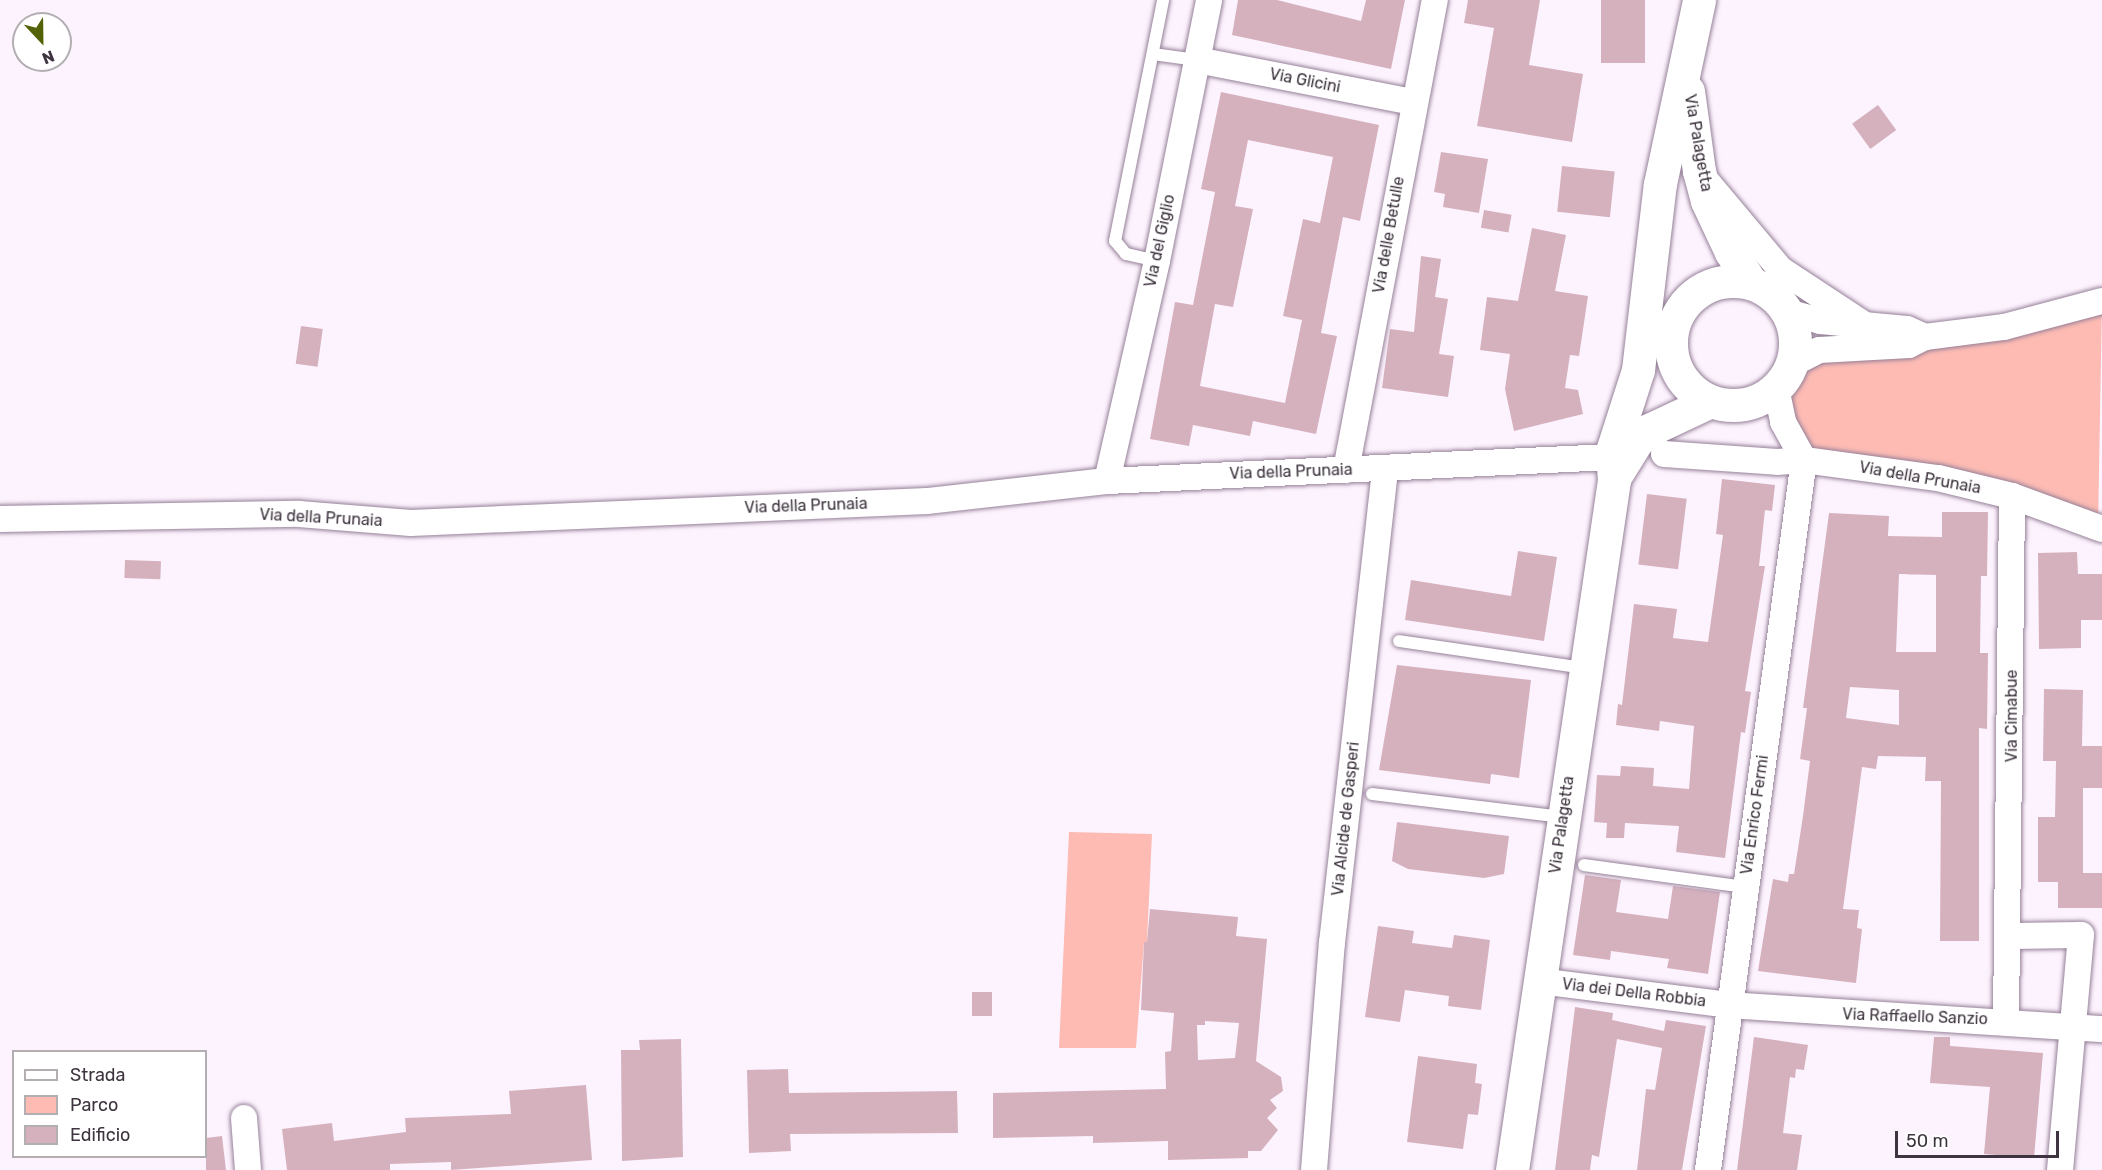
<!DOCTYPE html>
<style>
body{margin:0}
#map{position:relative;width:2102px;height:1170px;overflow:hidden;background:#fdf3fe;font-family:Rubik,sans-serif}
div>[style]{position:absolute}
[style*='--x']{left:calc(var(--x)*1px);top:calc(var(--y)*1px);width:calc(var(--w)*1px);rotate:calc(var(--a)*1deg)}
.green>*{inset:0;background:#fdbbb4}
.building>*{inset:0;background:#d5b1be;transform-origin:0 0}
.roads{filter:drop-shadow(0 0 2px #968099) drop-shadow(0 0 2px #968099)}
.lane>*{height:12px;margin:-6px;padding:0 6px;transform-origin:6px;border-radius:6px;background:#fff}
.street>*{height:26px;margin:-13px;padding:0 13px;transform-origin:13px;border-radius:13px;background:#fff}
.secondary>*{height:33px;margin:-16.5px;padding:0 16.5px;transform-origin:16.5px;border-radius:16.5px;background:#fff}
.secondary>.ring{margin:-16.5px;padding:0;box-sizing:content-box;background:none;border:33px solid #fff;border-radius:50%}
span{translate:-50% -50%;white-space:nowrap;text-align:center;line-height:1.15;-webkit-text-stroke:4.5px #fff;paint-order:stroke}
.street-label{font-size:16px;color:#3e343f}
.legend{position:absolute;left:12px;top:1050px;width:195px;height:108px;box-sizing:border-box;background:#fff;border:2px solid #b2aeb2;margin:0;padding:8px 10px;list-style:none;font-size:18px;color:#3e343f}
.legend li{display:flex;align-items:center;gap:12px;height:30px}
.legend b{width:30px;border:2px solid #b2aeb2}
.north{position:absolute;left:12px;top:12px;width:60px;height:60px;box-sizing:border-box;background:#fff;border:2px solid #b2aeb2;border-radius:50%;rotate:158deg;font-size:16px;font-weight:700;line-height:24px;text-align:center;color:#3e343f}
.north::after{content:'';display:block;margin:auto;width:21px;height:27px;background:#536206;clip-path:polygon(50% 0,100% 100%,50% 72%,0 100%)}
.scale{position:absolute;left:1895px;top:1131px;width:164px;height:27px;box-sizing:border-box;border:3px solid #3e343f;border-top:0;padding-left:8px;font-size:18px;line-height:21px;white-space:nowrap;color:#3e343f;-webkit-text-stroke:4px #fff;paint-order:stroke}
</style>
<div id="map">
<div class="green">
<i style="clip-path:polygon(2102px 301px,2098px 528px,1804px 460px,1776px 388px,1790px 365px)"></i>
<i style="clip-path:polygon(1069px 832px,1152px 834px,1147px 942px,1144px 942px,1136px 1048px,1059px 1048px)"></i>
</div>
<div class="building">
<i style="clip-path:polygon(1238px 0,1277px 0,1361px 21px,1366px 0,1405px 0,1391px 69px,1232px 35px)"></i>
<i style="clip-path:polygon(1468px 0,1540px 0,1529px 65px,1583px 74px,1572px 142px,1477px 126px,1494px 28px,1464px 23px)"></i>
<i style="left:1601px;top:0;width:44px;height:63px"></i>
<i style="clip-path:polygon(evenodd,1221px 92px,1379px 125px,1360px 221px,1343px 217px,1321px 333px,1337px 336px,1316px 434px,1253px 421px,1250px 436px,1193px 425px,1189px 446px,1150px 439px,1175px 302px,1193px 305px,1215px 192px,1201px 189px,1221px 92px,1248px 140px,1333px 157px,1320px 223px,1303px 219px,1283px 316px,1302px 320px,1285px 403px,1200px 386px,1215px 304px,1233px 307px,1253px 209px,1235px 206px,1248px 140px)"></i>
<i style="left:1878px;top:105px;width:31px;height:32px;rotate:54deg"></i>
<i style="clip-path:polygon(1441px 152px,1488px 159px,1479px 213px,1443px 207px,1445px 194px,1434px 192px)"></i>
<i style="left:1562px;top:166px;width:53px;height:46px;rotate:6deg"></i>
<i style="left:1484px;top:210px;width:28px;height:18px;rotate:10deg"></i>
<i style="clip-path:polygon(1532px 228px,1566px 235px,1555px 291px,1588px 296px,1579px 356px,1570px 355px,1565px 388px,1578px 390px,1583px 414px,1514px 431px,1505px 389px,1510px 354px,1480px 350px,1487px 297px,1518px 301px)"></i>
<i style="clip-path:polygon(1421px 256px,1441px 259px,1435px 297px,1448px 299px,1439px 354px,1454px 356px,1448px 397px,1382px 388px,1390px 329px,1414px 332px)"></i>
<i style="left:301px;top:326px;width:22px;height:38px;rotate:8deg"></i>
<i style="clip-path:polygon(1722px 479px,1775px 485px,1772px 511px,1765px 510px,1759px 566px,1765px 566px,1745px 691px,1751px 692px,1745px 733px,1741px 732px,1725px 858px,1676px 852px,1679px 826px,1625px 823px,1624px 838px,1606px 838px,1607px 823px,1594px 822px,1597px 775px,1620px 776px,1621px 766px,1654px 768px,1653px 786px,1689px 789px,1694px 726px,1660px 721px,1659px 731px,1616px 725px,1618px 704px,1622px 705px,1634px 604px,1677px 609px,1673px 638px,1708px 642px,1723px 535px,1716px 534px)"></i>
<i style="left:1647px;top:494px;width:40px;height:71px;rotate:7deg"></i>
<i style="clip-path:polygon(evenodd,1942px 512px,1988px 512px,1987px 576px,1981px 576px,1980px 653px,1988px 653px,1987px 729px,1979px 728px,1979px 941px,1940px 941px,1941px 781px,1925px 781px,1926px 757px,1878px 756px,1876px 769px,1862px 767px,1843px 909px,1859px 910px,1857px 928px,1862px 929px,1856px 983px,1758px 971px,1773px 879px,1788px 882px,1789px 874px,1794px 874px,1803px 816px,1810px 761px,1800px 759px,1807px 708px,1803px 708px,1829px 513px,1889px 516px,1888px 536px,1942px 537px,1942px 512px,1899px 574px,1936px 575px,1936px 652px,1896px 652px,1899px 574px,1942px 512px,1850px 687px,1899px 690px,1899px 725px,1846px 718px,1850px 687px)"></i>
<i style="clip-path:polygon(1518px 551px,1557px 557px,1544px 641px,1405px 620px,1411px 580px,1511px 596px)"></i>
<i style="clip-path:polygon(2077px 552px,2078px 574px,2102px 574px,2102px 620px,2081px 620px,2081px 648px,2039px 649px,2038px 553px)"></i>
<i style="left:125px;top:560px;width:36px;height:18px;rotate:2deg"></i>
<i style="clip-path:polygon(1397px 665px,1531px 680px,1519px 778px,1491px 774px,1490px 784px,1379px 770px)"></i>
<i style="clip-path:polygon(2044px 689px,2083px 690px,2082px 746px,2102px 746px,2102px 788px,2083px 788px,2083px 873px,2102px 873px,2102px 908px,2058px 908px,2058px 882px,2038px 882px,2038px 817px,2055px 817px,2056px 761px,2043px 761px)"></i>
<i style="clip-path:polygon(1397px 822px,1509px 836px,1504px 874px,1484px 878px,1408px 869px,1392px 861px)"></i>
<i style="clip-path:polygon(1585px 875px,1621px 880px,1616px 912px,1668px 919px,1673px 886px,1720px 892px,1708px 974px,1667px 968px,1669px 959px,1611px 951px,1610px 960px,1573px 955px)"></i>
<i style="clip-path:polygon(evenodd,1150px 909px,1238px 917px,1236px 936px,1267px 939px,1256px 1061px,1281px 1077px,1283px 1091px,1270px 1100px,1277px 1108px,1267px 1118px,1278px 1130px,1261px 1151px,1248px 1151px,1248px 1158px,1168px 1160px,1168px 1141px,1093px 1143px,1093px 1136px,993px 1138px,993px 1093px,1166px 1089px,1165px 1052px,1171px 1051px,1174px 1013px,1141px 1010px,1144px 942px,1147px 942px,1150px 909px,1205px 1021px,1239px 1023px,1235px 1058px,1198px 1060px,1197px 1025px,1205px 1025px,1205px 1021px)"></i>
<i style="clip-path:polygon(1378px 926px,1414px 931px,1412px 943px,1452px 948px,1454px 935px,1490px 940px,1481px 1010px,1448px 1006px,1449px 996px,1405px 990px,1400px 1022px,1365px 1017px)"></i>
<i style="left:972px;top:992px;width:20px;height:24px"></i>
<i style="clip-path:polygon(1575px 1007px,1613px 1013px,1612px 1020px,1664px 1031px,1666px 1020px,1706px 1026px,1682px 1170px,1637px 1170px,1646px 1089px,1655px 1090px,1662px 1048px,1617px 1039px,1599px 1157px,1592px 1155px,1590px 1170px,1555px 1170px)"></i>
<i style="clip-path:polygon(1754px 1037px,1808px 1045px,1804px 1070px,1796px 1069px,1795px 1078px,1790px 1077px,1783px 1133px,1802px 1135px,1797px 1170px,1737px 1170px)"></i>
<i style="clip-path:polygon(1934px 1037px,1950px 1037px,1950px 1046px,2043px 1053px,2034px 1158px,1984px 1154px,1990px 1087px,1930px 1083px)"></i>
<i style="clip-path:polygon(681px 1039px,683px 1157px,622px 1161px,621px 1050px,640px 1050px,639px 1040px)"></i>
<i style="clip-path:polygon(1418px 1056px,1477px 1064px,1475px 1083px,1482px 1084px,1478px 1115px,1468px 1114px,1463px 1149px,1407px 1142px)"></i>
<i style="clip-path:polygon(788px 1069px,789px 1093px,957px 1091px,958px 1133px,790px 1134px,791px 1151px,749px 1153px,747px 1070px)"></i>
<i style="clip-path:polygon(586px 1085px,592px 1160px,451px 1170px,451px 1162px,390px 1164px,390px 1170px,287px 1170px,282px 1129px,332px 1123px,334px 1141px,406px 1132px,405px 1118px,511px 1114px,509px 1091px)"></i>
<i style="clip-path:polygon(222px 1136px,226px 1170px,206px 1170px,206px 1138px)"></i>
</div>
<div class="roads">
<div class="lane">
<i style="--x:1153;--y:54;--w:44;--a:7.8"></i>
<i style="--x:1157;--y:261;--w:32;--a:-167"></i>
<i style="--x:1126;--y:254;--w:17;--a:-130"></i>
<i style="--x:1115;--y:241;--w:246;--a:-78.7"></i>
<i style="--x:1399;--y:641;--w:187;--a:8.3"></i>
<i style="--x:1372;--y:794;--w:192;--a:6.9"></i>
<i style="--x:1584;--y:865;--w:162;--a:7.8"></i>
</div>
<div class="street">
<i style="--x:1197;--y:60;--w:221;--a:11"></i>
<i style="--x:1709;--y:184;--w:111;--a:50.1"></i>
<i style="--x:1780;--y:269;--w:105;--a:33.4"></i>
<i style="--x:1787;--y:312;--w:34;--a:15"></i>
<i style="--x:1820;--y:321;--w:87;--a:5.3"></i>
<i style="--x:1907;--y:329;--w:20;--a:24"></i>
<i style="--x:1790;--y:365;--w:33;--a:-27"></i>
<i style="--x:1819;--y:350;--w:90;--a:-3.2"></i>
<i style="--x:1909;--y:345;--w:18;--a:-27"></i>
<i style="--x:1925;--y:337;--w:80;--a:-7.2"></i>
<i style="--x:2004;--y:327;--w:101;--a:-14.9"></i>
<i style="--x:1776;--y:388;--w:35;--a:78"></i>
<i style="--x:1783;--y:422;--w:43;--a:61.1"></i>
<i style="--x:1664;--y:454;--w:113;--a:4"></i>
<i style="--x:1777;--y:462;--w:27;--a:-4"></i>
<i style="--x:1804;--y:460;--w:135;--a:7.7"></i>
<i style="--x:1938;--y:478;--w:76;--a:13.7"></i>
<i style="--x:2012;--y:496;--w:96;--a:20.1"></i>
<i style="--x:1346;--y:470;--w:478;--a:-79.3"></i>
<i style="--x:1107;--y:481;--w:226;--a:-77.2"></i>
<i style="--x:1157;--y:261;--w:266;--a:-78.7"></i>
<i style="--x:0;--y:519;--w:299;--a:-1"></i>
<i style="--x:299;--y:514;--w:112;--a:4.6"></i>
<i style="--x:411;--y:523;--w:517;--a:-2.44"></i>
<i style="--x:928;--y:501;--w:180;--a:-6.4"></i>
<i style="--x:1107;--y:481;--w:505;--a:-2.73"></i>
<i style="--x:2010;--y:936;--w:71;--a:-0.8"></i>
<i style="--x:2081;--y:935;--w:236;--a:95.1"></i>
<i style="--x:1539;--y:981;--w:192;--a:7.2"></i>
<i style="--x:1729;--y:1005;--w:374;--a:3.7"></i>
<i style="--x:2006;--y:1020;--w:524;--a:-89.34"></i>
<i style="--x:244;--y:1118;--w:52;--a:85.6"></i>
<i style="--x:1314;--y:1170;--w:228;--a:-85.5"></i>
<i style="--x:1332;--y:943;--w:477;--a:-83.6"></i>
<i style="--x:1708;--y:1170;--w:716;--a:-82.3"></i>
</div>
<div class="secondary">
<i style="--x:1688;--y:91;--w:81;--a:82.2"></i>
<i style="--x:1699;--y:171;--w:31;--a:75"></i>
<i style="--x:1707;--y:201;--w:56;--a:64.8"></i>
<i style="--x:1731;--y:252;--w:37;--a:57"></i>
<i class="ring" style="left:1671px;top:281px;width:91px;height:91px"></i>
<i style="--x:1614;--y:478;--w:44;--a:-58.1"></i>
<i style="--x:1637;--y:441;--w:16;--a:-43"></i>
<i style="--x:1649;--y:430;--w:68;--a:-25.1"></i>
<i style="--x:1512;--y:1170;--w:697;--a:-81.59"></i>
<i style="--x:1614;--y:480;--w:29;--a:-94"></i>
<i style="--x:1612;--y:451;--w:85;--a:-72.2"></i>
<i style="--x:1638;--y:370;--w:187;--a:-83.3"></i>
<i style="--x:1660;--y:184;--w:188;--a:-78"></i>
</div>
</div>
<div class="street-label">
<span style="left:1305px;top:81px;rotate:11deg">Via Glicini</span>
<span style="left:1698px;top:143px;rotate:80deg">Via Palagetta</span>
<span style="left:1389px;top:235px;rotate:-80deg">Via delle Betulle</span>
<span style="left:1160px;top:241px;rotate:-78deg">Via del Giglio</span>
<span style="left:1291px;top:472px;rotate:-2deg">Via della Prunaia</span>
<span style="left:1920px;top:478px;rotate:10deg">Via della Prunaia</span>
<span style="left:806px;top:506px;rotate:-2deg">Via della Prunaia</span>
<span style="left:321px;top:518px;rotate:3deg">Via della Prunaia</span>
<span style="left:2012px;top:716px;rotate:-90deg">Via Cimabue</span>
<span style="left:1755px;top:815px;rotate:-82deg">Via Enrico Fermi</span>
<span style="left:1346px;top:819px;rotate:-84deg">Via Alcide de Gasperi</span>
<span style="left:1562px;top:825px;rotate:-82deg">Via Palagetta</span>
<span style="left:1634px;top:993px;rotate:7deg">Via dei Della Robbia</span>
<span style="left:1915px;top:1017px;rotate:2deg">Via Raffaello Sanzio</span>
</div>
<ul class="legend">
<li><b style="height:8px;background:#fff"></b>Strada</li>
<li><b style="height:16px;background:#fdbbb4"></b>Parco</li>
<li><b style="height:16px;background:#d5b1be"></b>Edificio</li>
</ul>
<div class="north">N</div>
<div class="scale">50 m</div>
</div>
